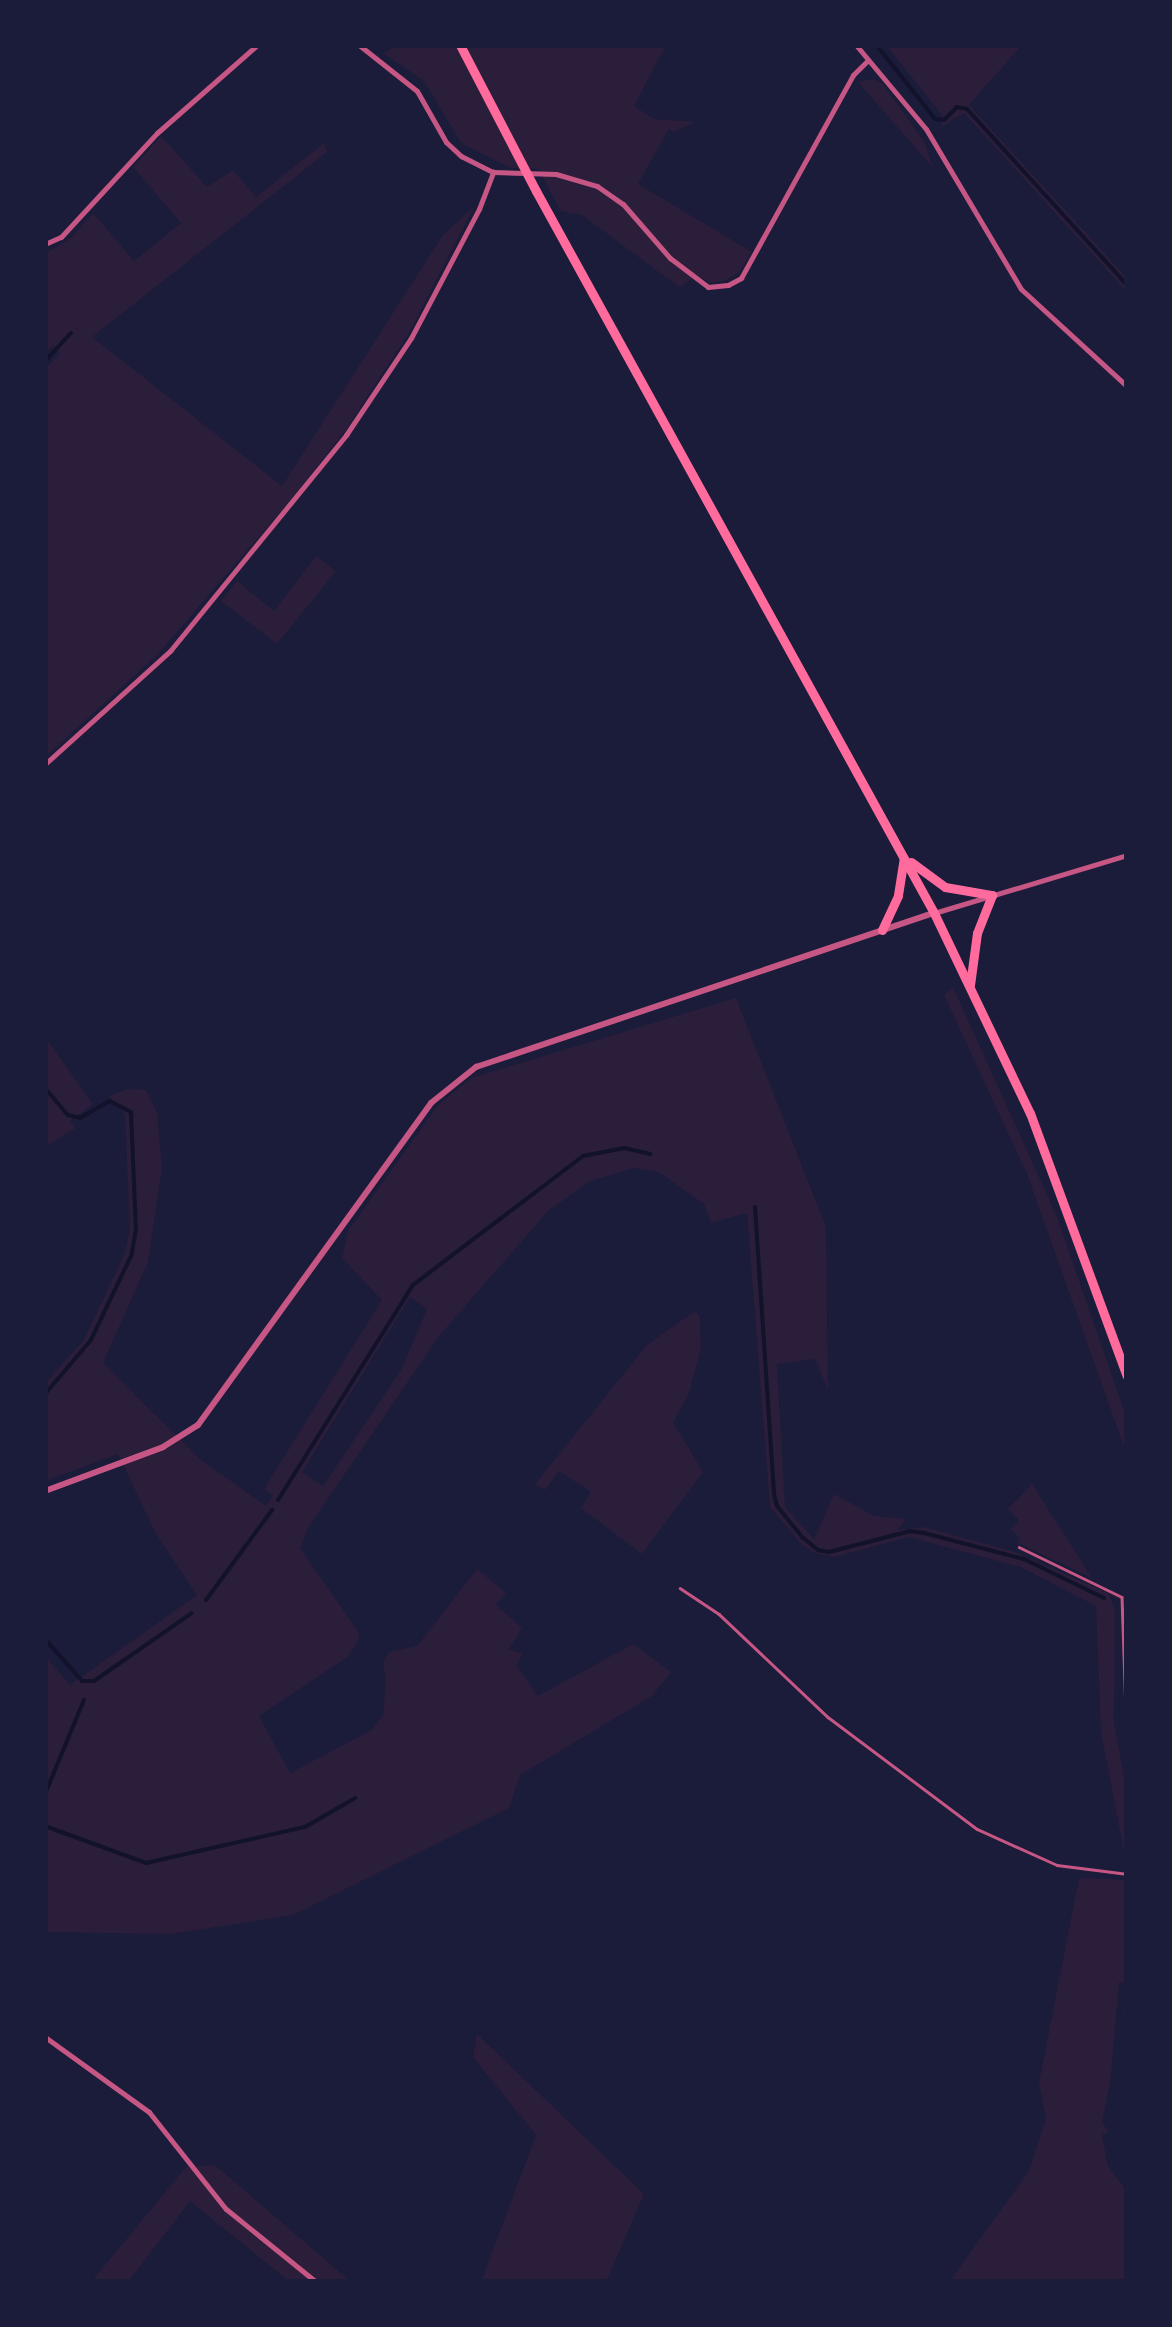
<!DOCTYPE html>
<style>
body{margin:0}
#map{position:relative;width:1172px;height:2327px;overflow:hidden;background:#1b1b3a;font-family:"Crimson Pro",serif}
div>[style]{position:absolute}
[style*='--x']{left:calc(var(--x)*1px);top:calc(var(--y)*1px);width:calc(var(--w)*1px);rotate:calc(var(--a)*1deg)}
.green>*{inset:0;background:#2a1e3b}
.stream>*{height:4px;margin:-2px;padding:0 2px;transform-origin:2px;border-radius:2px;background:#12122b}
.service>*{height:2.5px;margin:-1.25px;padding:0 1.25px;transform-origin:1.25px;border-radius:1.25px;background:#c65784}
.minor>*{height:5px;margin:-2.5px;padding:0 2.5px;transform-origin:2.5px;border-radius:2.5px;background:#c65784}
.tertiary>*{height:6px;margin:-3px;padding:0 3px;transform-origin:3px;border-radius:3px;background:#c65784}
.primary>*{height:9px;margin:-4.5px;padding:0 4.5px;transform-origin:4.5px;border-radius:4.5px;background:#ff6b9d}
span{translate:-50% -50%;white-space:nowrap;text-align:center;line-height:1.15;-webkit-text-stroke:8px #1b1b3a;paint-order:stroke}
.frame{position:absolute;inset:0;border:48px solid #1b1b3a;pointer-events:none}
</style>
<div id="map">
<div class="green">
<i style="clip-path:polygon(399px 45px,666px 45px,634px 106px,654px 119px,695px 122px,674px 132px,669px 129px,638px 184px,752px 252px,738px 273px,724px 281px,710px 283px,697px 275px,679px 287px,582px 215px,561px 211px,538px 169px,511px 168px,461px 143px,424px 81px,383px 53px)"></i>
<i style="clip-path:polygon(886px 45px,1022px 45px,969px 105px,1127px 278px,1127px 292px,964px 113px,941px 127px,942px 115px)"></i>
<i style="clip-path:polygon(873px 79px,883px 84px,925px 143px,933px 168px,858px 82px)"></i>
<i style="clip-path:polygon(161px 136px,207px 187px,233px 170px,256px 197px,324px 143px,327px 152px,92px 337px,282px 486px,443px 235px,474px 207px,409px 333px,345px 431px,288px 503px,157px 655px,45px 757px,45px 369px,60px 353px,52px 346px,45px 353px,45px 254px,71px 238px,93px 213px,134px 261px,181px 223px,133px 167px)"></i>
<i style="clip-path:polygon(316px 556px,336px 571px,277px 644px,221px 601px,237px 581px,274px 611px)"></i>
<i style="clip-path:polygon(953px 987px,1057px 1217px,1127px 1419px,1127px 1455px,1027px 1174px,944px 995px)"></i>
<i style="clip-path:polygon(evenodd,736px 998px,826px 1227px,828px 1390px,815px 1359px,777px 1364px,785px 1507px,814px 1539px,834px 1494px,874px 1516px,907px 1519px,897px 1530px,924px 1527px,1015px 1552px,1108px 1593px,1115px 1610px,1114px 1723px,1127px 1792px,1127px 1867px,1101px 1732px,1096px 1606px,1020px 1567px,909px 1537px,834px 1557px,814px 1553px,802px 1545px,770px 1507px,747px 1213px,711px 1223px,704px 1204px,659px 1172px,633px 1168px,591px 1181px,549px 1210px,439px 1336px,308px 1528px,300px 1548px,359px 1633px,357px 1644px,347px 1657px,259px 1716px,290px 1773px,372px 1730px,383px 1715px,386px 1678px,383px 1663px,389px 1652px,417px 1646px,477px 1569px,506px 1593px,496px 1605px,522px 1628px,509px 1649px,523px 1654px,516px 1665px,538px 1696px,633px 1644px,671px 1672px,652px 1696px,520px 1775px,509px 1808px,293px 1915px,171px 1934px,45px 1932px,45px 1656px,70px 1685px,197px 1595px,155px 1532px,118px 1454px,45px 1481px,45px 1383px,84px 1340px,124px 1255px,130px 1231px,125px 1114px,109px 1096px,128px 1089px,146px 1090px,157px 1113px,162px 1167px,148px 1262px,103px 1363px,200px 1459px,266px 1506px,273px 1495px,264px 1489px,382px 1300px,342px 1258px,348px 1231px,438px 1105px,471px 1078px,736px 998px,410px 1297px,427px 1309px,401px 1370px,323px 1486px,302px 1472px,410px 1297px)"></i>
<i style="clip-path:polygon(45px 1037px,93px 1104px,70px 1121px,76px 1128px,45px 1147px)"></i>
<i style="clip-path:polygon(695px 1311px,700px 1316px,701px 1349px,688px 1396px,673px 1422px,703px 1472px,642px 1554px,581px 1508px,591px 1492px,559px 1471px,545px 1490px,535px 1484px,647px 1345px)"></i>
<i style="clip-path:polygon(1032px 1484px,1092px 1578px,1018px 1543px,1020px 1539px,1011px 1529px,1019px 1520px,1008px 1509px)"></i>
<i style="clip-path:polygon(1079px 1878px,1127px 1880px,1127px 2018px,1123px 2018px,1125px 1983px,1119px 1982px,1111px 2077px,1102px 2122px,1109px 2132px,1102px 2135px,1108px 2166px,1127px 2191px,1127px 2282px,949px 2282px,1029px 2171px,1046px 2119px,1039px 2083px)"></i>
<i style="clip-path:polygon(477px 2034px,644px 2194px,606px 2282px,481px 2282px,536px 2135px,473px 2057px)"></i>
<i style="clip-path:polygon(215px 2165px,351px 2282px,290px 2282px,190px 2201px,128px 2282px,91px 2282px,186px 2167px)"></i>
</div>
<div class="stream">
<i style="--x:878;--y:47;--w:92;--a:51.6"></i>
<i style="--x:935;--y:119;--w:9;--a:6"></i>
<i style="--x:944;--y:120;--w:18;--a:-45"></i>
<i style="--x:957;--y:107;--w:10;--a:11"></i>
<i style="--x:967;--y:109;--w:238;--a:47.7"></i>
<i style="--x:45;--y:361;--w:38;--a:-47"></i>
<i style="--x:45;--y:1088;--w:35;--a:50"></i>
<i style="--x:68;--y:1115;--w:12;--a:14"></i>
<i style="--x:80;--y:1118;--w:34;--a:-30"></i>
<i style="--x:110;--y:1101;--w:24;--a:28"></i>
<i style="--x:131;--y:1112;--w:117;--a:87.6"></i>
<i style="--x:136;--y:1229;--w:27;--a:100"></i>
<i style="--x:131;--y:1256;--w:93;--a:115.5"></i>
<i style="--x:91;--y:1340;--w:71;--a:130.4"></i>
<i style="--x:755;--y:1207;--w:288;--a:86.2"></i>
<i style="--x:774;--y:1494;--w:12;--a:76"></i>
<i style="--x:777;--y:1506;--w:40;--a:51"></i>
<i style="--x:802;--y:1537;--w:21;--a:39"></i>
<i style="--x:818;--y:1550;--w:11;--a:10"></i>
<i style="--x:829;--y:1552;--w:84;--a:-14.5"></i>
<i style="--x:910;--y:1531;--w:14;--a:8"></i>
<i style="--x:924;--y:1533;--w:103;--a:14.6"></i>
<i style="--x:1024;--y:1559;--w:89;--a:26"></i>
<i style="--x:278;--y:1500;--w:254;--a:-57.9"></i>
<i style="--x:413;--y:1285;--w:213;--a:-37.2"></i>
<i style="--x:583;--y:1156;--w:42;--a:-11"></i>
<i style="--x:624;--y:1148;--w:27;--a:13"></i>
<i style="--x:206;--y:1600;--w:112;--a:-53.7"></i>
<i style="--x:45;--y:1639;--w:56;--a:48.6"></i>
<i style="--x:82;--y:1681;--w:12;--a:0"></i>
<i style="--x:94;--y:1681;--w:119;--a:-34.8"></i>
<i style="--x:45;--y:1794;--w:102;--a:-67.5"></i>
<i style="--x:45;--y:1826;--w:108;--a:20.1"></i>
<i style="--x:146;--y:1863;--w:163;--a:-12.8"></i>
<i style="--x:305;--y:1827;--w:58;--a:-30.1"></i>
</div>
<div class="service">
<i style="--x:1019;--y:1547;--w:114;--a:25.9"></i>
<i style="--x:1122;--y:1597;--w:142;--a:88"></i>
<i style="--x:680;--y:1588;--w:47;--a:33.7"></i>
<i style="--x:719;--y:1614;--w:150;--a:43.4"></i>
<i style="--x:828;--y:1717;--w:186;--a:36.9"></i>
<i style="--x:977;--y:1829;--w:88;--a:24.2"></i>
<i style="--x:1057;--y:1865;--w:71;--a:7.3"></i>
</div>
<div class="minor">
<i style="--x:359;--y:45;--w:74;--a:38.4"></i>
<i style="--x:417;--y:91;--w:59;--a:60.4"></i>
<i style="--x:446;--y:142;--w:21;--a:43"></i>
<i style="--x:461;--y:156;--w:36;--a:27"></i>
<i style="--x:493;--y:172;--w:63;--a:1.8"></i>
<i style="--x:556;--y:174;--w:43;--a:16.3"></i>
<i style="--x:597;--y:186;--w:32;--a:35"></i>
<i style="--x:623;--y:204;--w:72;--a:49"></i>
<i style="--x:670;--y:258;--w:48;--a:37.3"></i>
<i style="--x:708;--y:287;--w:20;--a:-6"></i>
<i style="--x:728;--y:285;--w:15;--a:-28"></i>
<i style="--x:741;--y:278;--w:232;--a:-61.1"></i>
<i style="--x:853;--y:75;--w:21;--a:-45"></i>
<i style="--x:856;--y:45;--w:109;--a:50.2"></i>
<i style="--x:926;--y:129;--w:186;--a:59.3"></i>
<i style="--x:1021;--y:289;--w:144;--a:42.5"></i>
<i style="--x:45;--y:244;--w:17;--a:-24"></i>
<i style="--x:61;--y:237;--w:142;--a:-47.3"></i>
<i style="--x:157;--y:133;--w:133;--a:-41.3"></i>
<i style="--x:45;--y:764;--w:169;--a:-42.1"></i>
<i style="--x:170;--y:651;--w:279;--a:-50.8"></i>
<i style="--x:346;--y:435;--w:117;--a:-56.2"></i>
<i style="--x:411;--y:338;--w:146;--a:-62.2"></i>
<i style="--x:479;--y:209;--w:40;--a:-69"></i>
<i style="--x:934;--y:913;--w:202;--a:-16.7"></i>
<i style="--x:45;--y:2037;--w:128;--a:35.8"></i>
<i style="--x:149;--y:2112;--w:124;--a:51.6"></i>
<i style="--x:226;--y:2209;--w:116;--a:39"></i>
</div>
<div class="tertiary">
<i style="--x:45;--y:1491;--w:126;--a:-20.4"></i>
<i style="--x:163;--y:1447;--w:41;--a:-32.2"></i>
<i style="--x:198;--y:1425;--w:397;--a:-54.1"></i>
<i style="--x:431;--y:1103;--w:58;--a:-38.7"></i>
<i style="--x:476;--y:1067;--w:483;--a:-18.6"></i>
</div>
<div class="primary">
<i style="--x:460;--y:45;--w:165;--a:62.5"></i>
<i style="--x:536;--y:191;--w:824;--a:61.13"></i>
<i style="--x:934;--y:913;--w:222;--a:64.4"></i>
<i style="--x:1030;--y:1113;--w:280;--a:69.8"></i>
<i style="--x:911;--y:862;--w:42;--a:36.3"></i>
<i style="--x:945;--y:887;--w:48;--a:9.7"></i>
<i style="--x:992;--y:895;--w:41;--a:111.5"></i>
<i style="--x:977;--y:933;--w:52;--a:97.7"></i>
<i style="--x:882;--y:930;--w:38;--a:-65"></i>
<i style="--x:898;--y:895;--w:37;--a:-81"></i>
</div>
<div class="frame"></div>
</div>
